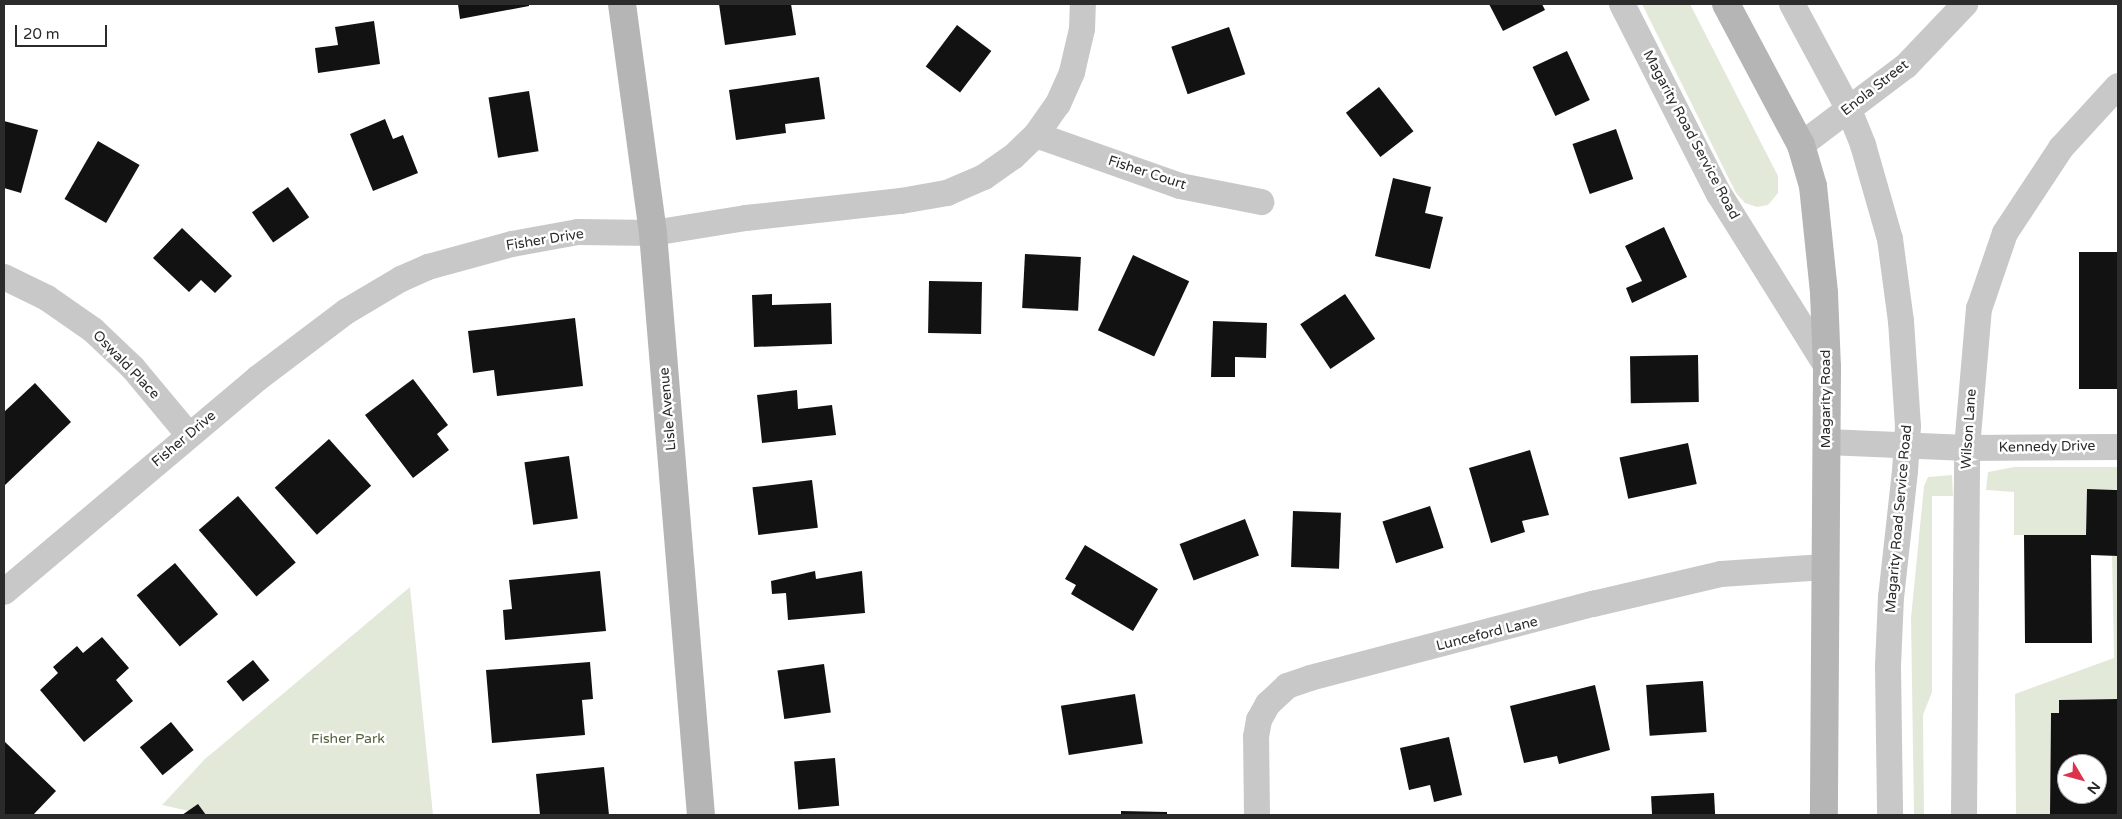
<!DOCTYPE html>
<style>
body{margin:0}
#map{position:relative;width:2122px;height:819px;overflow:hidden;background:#fff;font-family:"Varela Round",sans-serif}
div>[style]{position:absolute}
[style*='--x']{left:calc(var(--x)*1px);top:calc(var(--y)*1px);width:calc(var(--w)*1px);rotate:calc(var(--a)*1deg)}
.green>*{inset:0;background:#e3e9d9}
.building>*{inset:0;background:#121212;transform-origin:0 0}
.street>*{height:26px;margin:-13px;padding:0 13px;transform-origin:13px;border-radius:13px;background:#c8c8c8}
.secondary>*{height:28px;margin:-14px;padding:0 14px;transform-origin:14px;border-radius:14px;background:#b5b5b5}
span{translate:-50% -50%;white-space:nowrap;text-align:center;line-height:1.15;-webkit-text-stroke:5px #fff;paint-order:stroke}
.street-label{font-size:14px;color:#2b2b2b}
.park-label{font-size:14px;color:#51643c}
.frame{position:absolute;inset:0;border:5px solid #2b2b2b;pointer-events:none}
.north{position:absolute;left:2057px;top:754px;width:50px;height:50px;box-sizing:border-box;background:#fff;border:1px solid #aaa;border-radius:50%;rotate:127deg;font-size:14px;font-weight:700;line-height:20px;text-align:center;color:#2b2b2b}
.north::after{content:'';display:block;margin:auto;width:18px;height:22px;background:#dc344b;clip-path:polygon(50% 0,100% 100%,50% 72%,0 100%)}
.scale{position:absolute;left:15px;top:25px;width:92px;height:22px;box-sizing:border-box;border:2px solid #2b2b2b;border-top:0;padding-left:6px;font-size:15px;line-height:18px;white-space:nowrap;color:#2b2b2b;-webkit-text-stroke:4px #fff;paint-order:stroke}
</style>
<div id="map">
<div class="green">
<i style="clip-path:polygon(1642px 4px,1690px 4px,1778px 176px,1778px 193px,1768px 205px,1757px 207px,1745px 203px,1736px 193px)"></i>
<i style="clip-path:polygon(2014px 467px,2118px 467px,2118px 489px,2087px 489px,2086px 535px,2014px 535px,2014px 492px,1986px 490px,1988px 472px)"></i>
<i style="clip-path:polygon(1952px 475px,1953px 496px,1932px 496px,1932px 692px,1923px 715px,1924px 815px,1914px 815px,1911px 618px,1924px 486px,1928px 477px)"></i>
<i style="clip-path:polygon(2112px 556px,2118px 556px,2118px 720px,2118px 699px,2059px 700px,2059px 713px,2051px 713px,2050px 815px,2016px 815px,2015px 694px,2114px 658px)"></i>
<i style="clip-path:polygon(410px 587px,433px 815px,207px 815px,162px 805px,205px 759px)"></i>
</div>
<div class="building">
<i style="clip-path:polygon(458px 4px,529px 4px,529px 6px,460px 19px)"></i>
<i style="clip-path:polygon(719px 4px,791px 4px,796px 35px,725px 45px)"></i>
<i style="clip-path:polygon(1489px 4px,1542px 4px,1545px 10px,1503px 31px)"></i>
<i style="clip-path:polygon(374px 21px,380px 64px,318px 73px,315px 48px,338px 45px,335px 27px)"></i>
<i style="left:957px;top:25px;width:43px;height:52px;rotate:37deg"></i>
<i style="left:1229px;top:27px;width:50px;height:61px;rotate:71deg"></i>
<i style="left:1567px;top:51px;width:54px;height:38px;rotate:65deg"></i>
<i style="clip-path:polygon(819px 77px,825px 119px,785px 124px,786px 133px,736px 140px,729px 90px)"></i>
<i style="left:1379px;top:87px;width:56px;height:42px;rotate:52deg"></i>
<i style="left:529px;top:91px;width:61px;height:41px;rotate:81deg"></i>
<i style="clip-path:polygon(385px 119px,393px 139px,403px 135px,418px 173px,373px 191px,350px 134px)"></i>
<i style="clip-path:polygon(4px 121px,38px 130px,21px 193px,4px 188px)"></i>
<i style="left:1616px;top:129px;width:53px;height:46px;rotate:71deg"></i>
<i style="left:98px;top:141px;width:48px;height:67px;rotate:30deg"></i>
<i style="clip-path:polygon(1393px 178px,1431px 187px,1425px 213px,1443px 217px,1430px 269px,1375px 256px)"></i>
<i style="left:288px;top:187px;width:37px;height:44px;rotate:55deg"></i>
<i style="clip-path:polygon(1664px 227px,1687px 277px,1632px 303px,1626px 288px,1642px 281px,1625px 246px)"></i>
<i style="clip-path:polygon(182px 228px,232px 276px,215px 293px,201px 280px,189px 292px,153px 258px)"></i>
<i style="left:2118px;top:252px;width:137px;height:39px;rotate:90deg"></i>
<i style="left:1025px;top:254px;width:56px;height:54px;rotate:3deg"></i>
<i style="left:1133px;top:255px;width:62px;height:83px;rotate:25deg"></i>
<i style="left:929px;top:281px;width:53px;height:52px;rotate:1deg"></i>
<i style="clip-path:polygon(772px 294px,772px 305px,831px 303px,832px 344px,754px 347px,752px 295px)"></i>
<i style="left:1345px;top:294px;width:54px;height:54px;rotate:56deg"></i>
<i style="clip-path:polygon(575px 318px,583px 386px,497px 396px,494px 370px,473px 373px,468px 331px)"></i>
<i style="clip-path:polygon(1213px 321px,1267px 323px,1266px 358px,1235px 357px,1235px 377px,1211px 377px)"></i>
<i style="left:1698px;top:355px;width:47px;height:68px;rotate:89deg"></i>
<i style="clip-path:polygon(413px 379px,448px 425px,437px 434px,449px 450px,413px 478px,365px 415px)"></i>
<i style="clip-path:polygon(35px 383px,71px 422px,4px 486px,4px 412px)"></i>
<i style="clip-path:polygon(797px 390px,798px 409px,832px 405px,836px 435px,762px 443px,757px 395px)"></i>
<i style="left:329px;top:439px;width:63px;height:73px;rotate:48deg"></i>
<i style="left:1688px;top:443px;width:42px;height:70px;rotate:78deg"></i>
<i style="clip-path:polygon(1530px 450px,1549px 515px,1522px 521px,1525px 532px,1491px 543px,1469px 468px)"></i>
<i style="left:569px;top:456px;width:63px;height:45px;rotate:82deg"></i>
<i style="left:812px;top:480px;width:48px;height:60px;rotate:83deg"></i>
<i style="clip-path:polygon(2087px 489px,2118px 490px,2118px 556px,2091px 555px,2092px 643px,2025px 643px,2024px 535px,2086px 535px)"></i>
<i style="left:238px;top:496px;width:88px;height:52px;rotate:49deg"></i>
<i style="left:1430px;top:506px;width:44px;height:50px;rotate:72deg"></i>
<i style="left:1293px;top:511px;width:48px;height:56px;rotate:2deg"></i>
<i style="left:1245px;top:519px;width:39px;height:70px;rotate:69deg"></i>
<i style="clip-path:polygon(1085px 545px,1158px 589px,1133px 631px,1071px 594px,1076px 585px,1065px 579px)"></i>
<i style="left:175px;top:563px;width:67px;height:50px;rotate:50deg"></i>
<i style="clip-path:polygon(600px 571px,606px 631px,505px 640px,503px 610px,512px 609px,509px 580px)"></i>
<i style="clip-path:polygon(815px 571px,816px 579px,862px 571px,865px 613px,788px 620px,786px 593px,772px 594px,771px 581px)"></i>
<i style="clip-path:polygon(102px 637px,129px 668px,116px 680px,133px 701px,84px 742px,40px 690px,58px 673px,53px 667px,77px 646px,83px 653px)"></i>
<i style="left:253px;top:660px;width:26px;height:34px;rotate:51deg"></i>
<i style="clip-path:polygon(590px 662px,593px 699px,582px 700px,585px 735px,492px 743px,486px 670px)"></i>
<i style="left:824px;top:664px;width:49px;height:47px;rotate:82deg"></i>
<i style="left:1703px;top:681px;width:51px;height:57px;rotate:86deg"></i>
<i style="clip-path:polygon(1595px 685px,1610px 750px,1559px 764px,1557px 756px,1524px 763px,1510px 706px)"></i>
<i style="left:1135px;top:694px;width:50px;height:75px;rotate:81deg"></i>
<i style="clip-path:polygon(evenodd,2118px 699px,2118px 815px,2050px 815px,2051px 713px,2059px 713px,2059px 700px,2118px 699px,2067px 764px,2097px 764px,2097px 794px,2067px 794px,2067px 764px)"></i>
<i style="left:171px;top:722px;width:36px;height:40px;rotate:51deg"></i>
<i style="clip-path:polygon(1449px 737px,1462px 795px,1434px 802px,1430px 785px,1409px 790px,1400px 748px)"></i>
<i style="clip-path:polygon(4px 741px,56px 791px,33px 815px,4px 815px)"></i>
<i style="left:835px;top:758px;width:48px;height:41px;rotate:85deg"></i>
<i style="clip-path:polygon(604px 767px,609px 815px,540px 815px,536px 774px)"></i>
<i style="left:1714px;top:793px;width:22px;height:63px;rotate:87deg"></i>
<i style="clip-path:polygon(198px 804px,206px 815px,182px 815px)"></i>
<i style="clip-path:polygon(1121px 811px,1167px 812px,1167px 815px,1121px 815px)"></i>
</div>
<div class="street">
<i style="--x:1622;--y:4;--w:213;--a:63"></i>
<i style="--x:1719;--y:194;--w:204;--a:58"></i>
<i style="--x:1792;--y:4;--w:120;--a:61.7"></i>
<i style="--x:1849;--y:110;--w:38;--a:68"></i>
<i style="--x:1863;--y:145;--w:98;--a:74"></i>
<i style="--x:1890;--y:239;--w:83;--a:82.4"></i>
<i style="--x:1901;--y:321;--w:105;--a:86.2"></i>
<i style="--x:1908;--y:426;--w:45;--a:93.8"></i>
<i style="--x:1905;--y:471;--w:127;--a:96.3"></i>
<i style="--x:1891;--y:597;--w:69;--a:92.5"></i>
<i style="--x:1888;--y:666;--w:149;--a:89.2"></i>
<i style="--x:1036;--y:135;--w:153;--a:19.5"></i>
<i style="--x:1180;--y:186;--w:83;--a:11.2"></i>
<i style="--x:1801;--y:145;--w:131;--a:-37"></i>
<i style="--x:1906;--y:66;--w:86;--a:-46.4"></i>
<i style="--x:4;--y:277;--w:48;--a:26"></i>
<i style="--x:47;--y:298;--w:56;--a:34.8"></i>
<i style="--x:93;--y:330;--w:55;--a:43.5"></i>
<i style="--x:133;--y:368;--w:86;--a:50.2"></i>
<i style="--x:1827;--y:442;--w:140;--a:2.5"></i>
<i style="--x:1967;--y:448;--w:151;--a:-0.4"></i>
<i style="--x:4;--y:592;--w:332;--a:-40.1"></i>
<i style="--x:258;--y:378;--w:111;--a:-37"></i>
<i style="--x:347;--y:311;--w:63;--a:-30.7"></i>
<i style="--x:401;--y:279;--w:30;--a:-24"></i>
<i style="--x:428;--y:267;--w:87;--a:-15.3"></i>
<i style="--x:512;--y:244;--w:67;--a:-10.3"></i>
<i style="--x:578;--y:232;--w:75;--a:0.8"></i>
<i style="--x:653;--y:233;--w:94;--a:-9.2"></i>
<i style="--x:746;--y:218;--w:156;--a:-6.3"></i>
<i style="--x:901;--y:201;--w:47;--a:-9.9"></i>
<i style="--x:947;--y:193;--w:40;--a:-23.4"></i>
<i style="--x:984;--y:177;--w:35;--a:-35"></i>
<i style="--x:1013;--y:157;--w:32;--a:-44"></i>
<i style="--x:1036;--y:135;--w:38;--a:-55"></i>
<i style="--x:1058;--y:104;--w:35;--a:-66"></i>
<i style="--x:1072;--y:72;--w:44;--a:-76.9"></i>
<i style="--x:1082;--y:29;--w:25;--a:-88"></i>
<i style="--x:1257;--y:815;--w:78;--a:-90.7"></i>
<i style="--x:1256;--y:737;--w:17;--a:-80"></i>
<i style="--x:1259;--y:720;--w:18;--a:-61"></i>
<i style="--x:1268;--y:704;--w:26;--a:-43"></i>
<i style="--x:1287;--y:686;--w:24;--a:-19"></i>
<i style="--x:1310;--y:678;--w:293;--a:-14.7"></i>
<i style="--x:1593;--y:604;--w:131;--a:-13.2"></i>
<i style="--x:1721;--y:574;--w:104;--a:-3.9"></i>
<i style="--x:1964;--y:815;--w:367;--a:-89.5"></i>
<i style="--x:1967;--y:448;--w:140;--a:-85.1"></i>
<i style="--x:1979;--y:309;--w:80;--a:-71.1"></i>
<i style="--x:2005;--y:233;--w:102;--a:-56.6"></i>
<i style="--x:2061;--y:148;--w:84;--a:-47.4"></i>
</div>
<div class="secondary">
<i style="--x:622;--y:4;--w:231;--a:82.3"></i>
<i style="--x:653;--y:233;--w:584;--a:85.29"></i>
<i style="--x:1726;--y:4;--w:160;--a:62"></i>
<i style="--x:1801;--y:145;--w:43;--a:73.7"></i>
<i style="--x:1813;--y:186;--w:108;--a:84.1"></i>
<i style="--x:1824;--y:293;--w:74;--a:87.7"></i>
<i style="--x:1827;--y:367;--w:448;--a:90.4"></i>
</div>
<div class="street-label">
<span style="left:1875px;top:88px;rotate:-38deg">Enola Street</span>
<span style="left:1691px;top:135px;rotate:62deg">Magarity Road Service Road</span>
<span style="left:1147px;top:173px;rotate:18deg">Fisher Court</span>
<span style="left:545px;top:240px;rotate:-9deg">Fisher Drive</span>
<span style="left:126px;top:365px;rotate:46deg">Oswald Place</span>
<span style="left:1826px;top:399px;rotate:-90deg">Magarity Road</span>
<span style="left:668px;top:409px;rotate:-95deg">Lisle Avenue</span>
<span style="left:1969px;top:429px;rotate:-86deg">Wilson Lane</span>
<span style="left:184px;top:439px;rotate:-40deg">Fisher Drive</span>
<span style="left:2047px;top:447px;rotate:-1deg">Kennedy Drive</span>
<span style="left:1899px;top:519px;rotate:-85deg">Magarity Road Service Road</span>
<span style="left:1487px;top:634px;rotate:-14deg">Lunceford Lane</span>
</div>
<div class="park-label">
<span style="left:348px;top:739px">Fisher Park</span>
</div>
<div class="frame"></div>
<div class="north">N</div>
<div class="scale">20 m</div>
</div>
